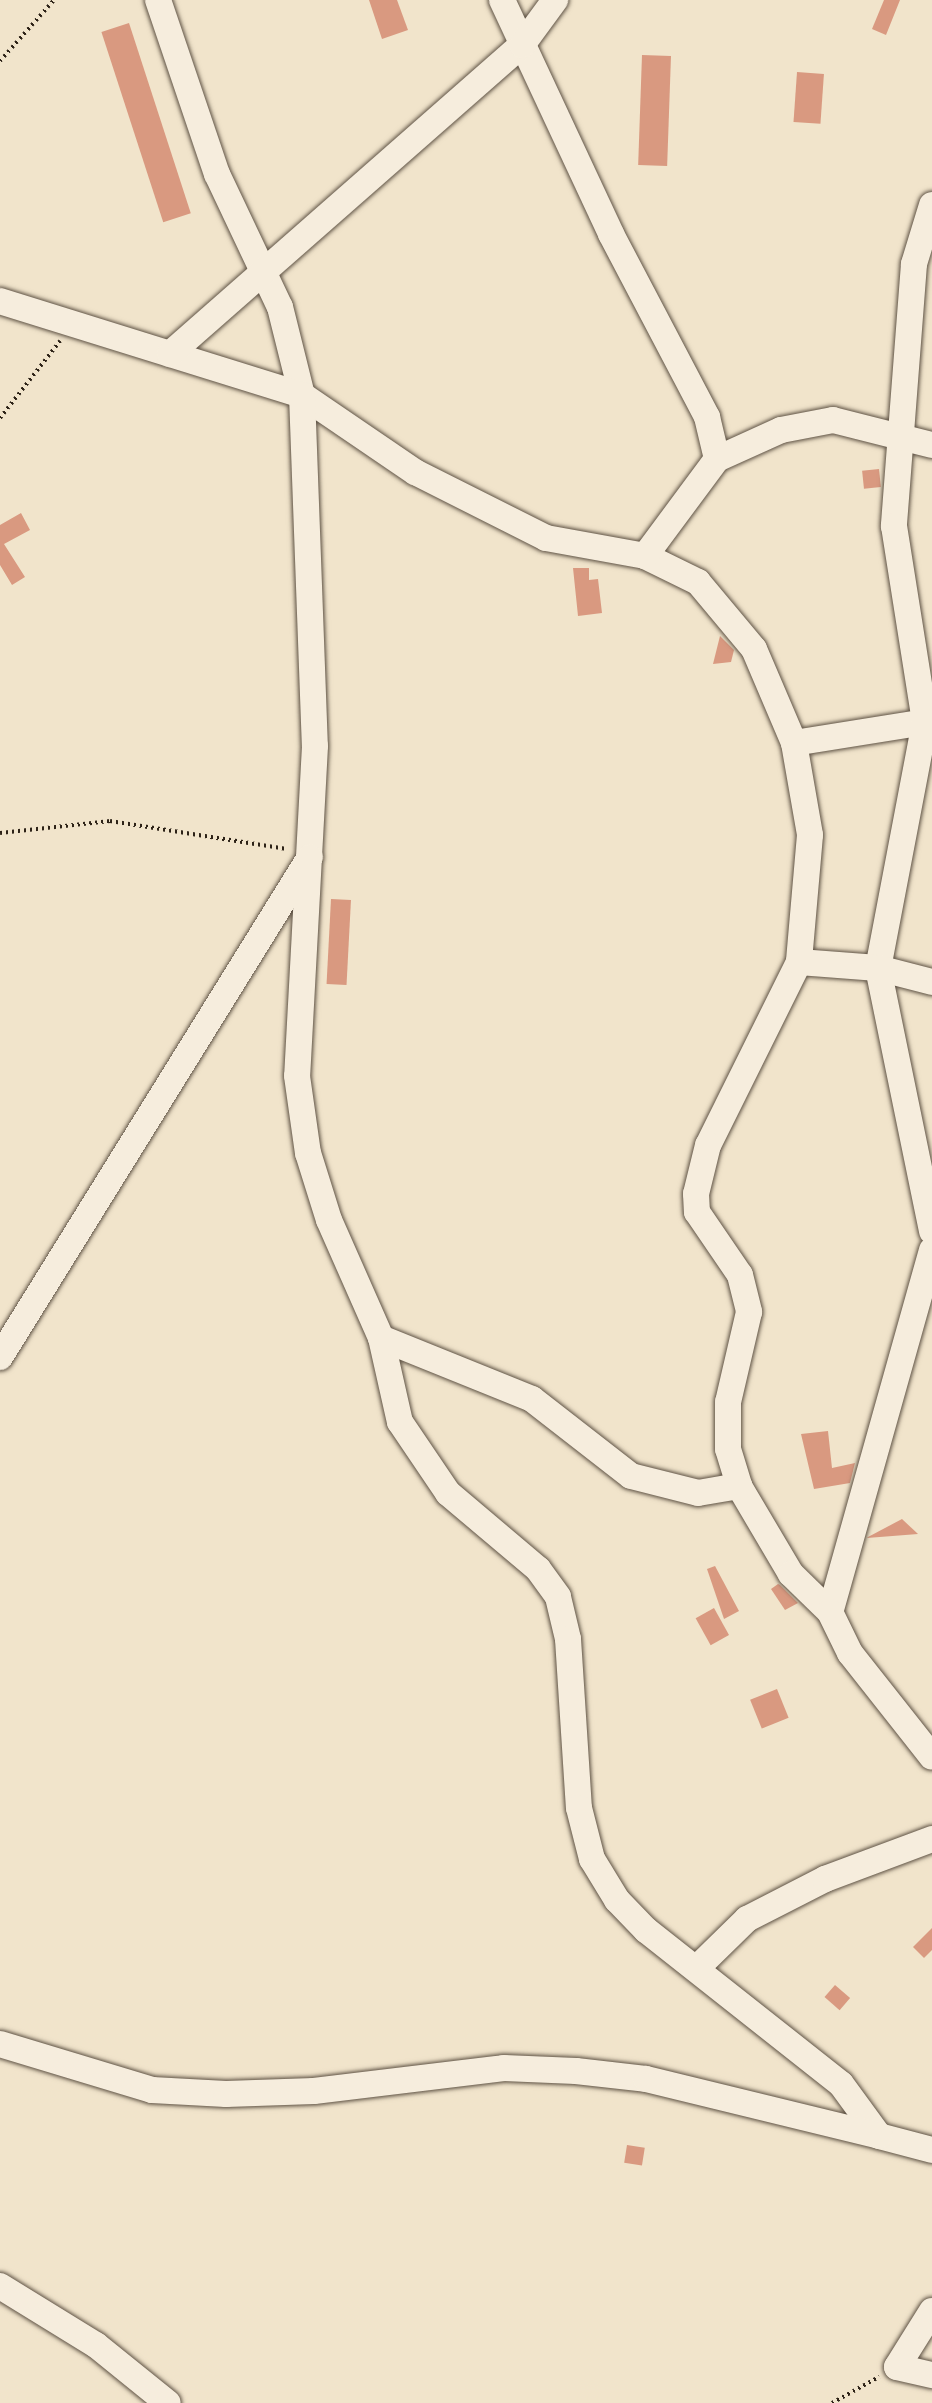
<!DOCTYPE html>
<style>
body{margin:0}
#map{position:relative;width:932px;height:2403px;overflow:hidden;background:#f1e4cb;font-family:Alegreya,serif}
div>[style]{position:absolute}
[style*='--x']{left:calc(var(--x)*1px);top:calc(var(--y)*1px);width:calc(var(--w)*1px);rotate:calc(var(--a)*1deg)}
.building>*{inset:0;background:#d99980;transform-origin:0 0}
.path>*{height:4px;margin-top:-2px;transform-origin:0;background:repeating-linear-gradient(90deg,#2d2217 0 2px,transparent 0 6px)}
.roads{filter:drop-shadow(0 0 2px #5e5244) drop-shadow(0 0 2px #5e5244)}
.minor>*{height:26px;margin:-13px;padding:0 13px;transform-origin:13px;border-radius:13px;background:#f6eddd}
span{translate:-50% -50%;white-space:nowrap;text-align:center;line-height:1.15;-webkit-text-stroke:7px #f6eddd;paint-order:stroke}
</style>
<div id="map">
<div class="building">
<i style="clip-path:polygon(369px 0,397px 0,408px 30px,382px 39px)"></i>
<i style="clip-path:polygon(884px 0,900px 0,886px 35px,872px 29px)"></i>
<i style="left:129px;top:23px;width:200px;height:29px;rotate:72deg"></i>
<i style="left:642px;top:55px;width:29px;height:110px;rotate:2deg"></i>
<i style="left:797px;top:72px;width:27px;height:50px;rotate:4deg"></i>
<i style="left:879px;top:469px;width:18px;height:17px;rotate:84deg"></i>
<i style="clip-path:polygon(21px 513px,30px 530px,4px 544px,25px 577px,12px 585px,0 565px,0 525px)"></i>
<i style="clip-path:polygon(573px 568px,589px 568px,589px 580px,598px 579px,602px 613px,578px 616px)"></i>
<i style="clip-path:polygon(720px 636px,734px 650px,731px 662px,713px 664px)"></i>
<i style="left:331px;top:899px;width:20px;height:85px;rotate:3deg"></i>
<i style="clip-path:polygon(828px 1431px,832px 1468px,855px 1463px,850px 1483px,814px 1489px,801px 1434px)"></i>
<i style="clip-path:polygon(902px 1519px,918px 1534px,867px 1538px,868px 1537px)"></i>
<i style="clip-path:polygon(715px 1566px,739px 1611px,724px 1619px,707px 1569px)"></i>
<i style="clip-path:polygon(778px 1584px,780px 1585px,798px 1603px,785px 1610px,771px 1589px)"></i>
<i style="left:714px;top:1608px;width:31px;height:21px;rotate:61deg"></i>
<i style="left:777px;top:1689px;width:31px;height:29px;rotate:68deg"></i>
<i style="clip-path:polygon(932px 1928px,932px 1950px,924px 1958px,913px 1947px)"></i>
<i style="left:835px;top:1985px;width:20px;height:16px;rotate:41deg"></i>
<i style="left:627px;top:2145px;width:18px;height:18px;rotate:9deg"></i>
</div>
<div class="path">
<i style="--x:0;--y:61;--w:81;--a:-48.5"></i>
<i style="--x:0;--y:418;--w:98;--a:-52.1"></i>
<i style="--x:0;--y:833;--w:111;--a:-6.2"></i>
<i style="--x:110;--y:821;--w:179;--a:9"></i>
<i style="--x:832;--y:2403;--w:54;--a:-29"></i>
</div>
<div class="roads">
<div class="minor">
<i style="--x:158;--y:0;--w:184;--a:71.3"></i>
<i style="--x:217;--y:174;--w:147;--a:64.7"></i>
<i style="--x:280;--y:307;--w:91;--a:76"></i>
<i style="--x:302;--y:395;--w:137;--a:34.3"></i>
<i style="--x:415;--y:472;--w:147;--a:26.7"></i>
<i style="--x:546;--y:538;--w:101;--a:10.3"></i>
<i style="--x:645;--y:556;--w:59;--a:26.1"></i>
<i style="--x:698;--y:582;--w:87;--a:50.1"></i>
<i style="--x:754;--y:649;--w:102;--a:66.9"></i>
<i style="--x:794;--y:743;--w:133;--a:-9.1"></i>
<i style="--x:502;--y:0;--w:258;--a:65"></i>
<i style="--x:611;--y:234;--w:207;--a:62.3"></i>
<i style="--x:707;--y:417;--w:43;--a:76.6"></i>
<i style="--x:932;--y:205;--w:62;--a:107"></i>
<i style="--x:914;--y:264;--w:263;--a:94.4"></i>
<i style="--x:894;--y:526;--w:198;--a:81"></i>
<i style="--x:925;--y:722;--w:250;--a:100.8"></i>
<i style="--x:878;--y:968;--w:269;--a:78.4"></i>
<i style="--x:0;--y:301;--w:316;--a:17.3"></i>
<i style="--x:302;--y:395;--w:351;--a:87.9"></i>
<i style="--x:315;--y:746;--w:330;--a:93.1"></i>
<i style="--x:297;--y:1076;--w:78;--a:81.9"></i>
<i style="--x:308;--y:1153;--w:70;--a:72.6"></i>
<i style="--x:329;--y:1220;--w:129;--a:66.2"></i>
<i style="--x:381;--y:1338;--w:86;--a:77.3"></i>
<i style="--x:400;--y:1422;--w:86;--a:55.9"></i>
<i style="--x:448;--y:1493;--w:118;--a:40.2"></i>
<i style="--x:538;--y:1569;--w:34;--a:54"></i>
<i style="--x:558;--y:1597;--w:43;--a:76.6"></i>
<i style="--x:568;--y:1639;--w:169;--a:86.3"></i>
<i style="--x:579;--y:1808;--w:53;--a:75.7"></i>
<i style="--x:592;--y:1859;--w:48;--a:58.6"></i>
<i style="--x:617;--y:1900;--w:42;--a:46"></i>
<i style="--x:646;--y:1930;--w:248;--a:38.3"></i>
<i style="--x:841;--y:2084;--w:64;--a:53.8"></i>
<i style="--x:879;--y:2136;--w:55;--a:14.8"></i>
<i style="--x:170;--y:354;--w:468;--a:-41.3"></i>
<i style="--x:522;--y:45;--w:56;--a:-53.7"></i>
<i style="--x:645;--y:556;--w:121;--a:-53.4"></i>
<i style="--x:717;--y:459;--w:70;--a:-24.4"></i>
<i style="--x:781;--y:430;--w:53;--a:-10.9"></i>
<i style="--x:833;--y:420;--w:102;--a:14.2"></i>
<i style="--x:794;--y:743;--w:93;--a:80.1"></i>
<i style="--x:810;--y:835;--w:127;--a:95"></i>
<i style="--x:799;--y:962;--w:204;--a:116.4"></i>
<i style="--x:708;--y:1145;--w:50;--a:103.8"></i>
<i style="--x:696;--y:1194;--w:18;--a:87"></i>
<i style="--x:697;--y:1212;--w:76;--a:55.7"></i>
<i style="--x:740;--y:1275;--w:38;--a:76"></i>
<i style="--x:749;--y:1312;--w:92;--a:103.1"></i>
<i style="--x:728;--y:1402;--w:47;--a:90"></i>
<i style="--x:728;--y:1449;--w:39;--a:73"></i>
<i style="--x:739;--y:1486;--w:102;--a:59.4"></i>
<i style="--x:791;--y:1574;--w:54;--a:44.3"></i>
<i style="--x:799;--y:962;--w:79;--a:4.3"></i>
<i style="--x:878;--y:968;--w:56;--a:14.5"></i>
<i style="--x:932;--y:1250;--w:376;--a:105.7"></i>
<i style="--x:830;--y:1612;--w:46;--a:64"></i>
<i style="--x:850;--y:1653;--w:132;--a:51.7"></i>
<i style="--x:381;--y:1338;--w:163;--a:22"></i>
<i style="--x:532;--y:1399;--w:125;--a:37.9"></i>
<i style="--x:631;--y:1476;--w:69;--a:14.2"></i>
<i style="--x:698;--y:1493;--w:42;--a:-9.7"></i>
<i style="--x:0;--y:1357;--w:588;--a:-58.2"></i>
<i style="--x:698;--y:1967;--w:69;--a:-44.4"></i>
<i style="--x:747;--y:1919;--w:88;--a:-27.1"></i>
<i style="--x:825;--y:1879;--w:114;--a:-20.5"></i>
<i style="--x:0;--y:2044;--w:159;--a:16.8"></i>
<i style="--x:152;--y:2090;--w:74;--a:3.1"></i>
<i style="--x:226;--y:2094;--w:88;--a:-2"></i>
<i style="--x:314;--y:2091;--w:191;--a:-6.9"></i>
<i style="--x:504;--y:2068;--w:72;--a:2.4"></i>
<i style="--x:576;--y:2071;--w:70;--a:6.5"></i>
<i style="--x:646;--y:2079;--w:240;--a:13.7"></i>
<i style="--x:0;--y:2286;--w:113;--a:31.6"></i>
<i style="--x:96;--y:2345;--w:92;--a:38.9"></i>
<i style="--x:932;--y:2311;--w:66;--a:122"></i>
<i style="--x:897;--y:2367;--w:36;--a:13"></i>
</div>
</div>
</div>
